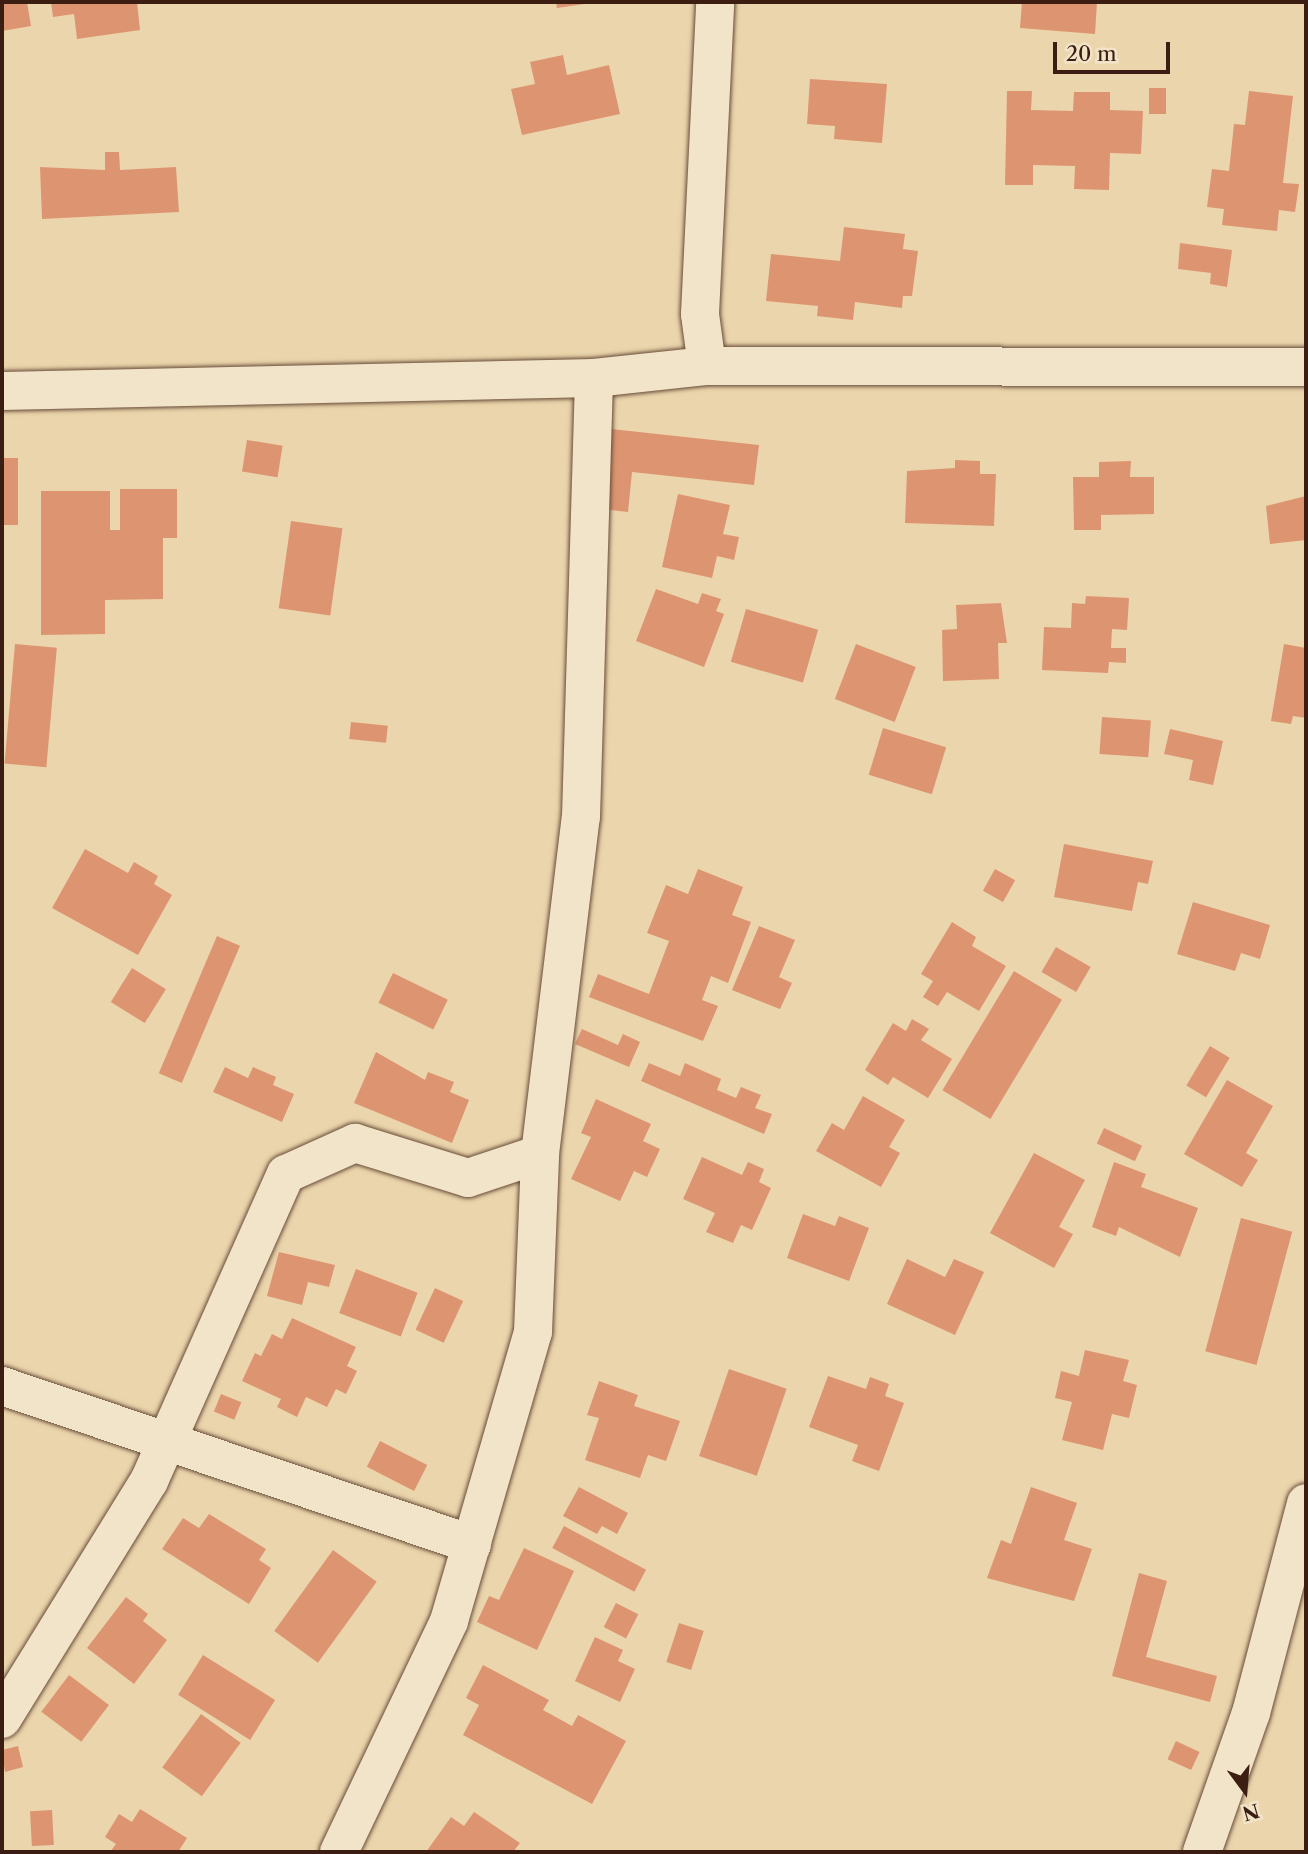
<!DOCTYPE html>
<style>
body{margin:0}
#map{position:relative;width:1308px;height:1854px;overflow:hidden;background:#ebd5ac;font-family:"Libre Caslon Text",serif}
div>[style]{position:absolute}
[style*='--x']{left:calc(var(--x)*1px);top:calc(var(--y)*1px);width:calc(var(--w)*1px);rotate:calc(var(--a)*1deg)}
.building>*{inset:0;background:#dd9571;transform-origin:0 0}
.roads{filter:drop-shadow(0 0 2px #674c38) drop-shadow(0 0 2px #674c38)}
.minor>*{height:38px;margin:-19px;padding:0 19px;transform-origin:19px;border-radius:19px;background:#f2e4c9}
span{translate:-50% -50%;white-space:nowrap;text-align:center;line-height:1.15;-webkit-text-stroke:5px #f2e4c9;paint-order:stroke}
.frame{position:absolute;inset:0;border:4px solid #3b1e11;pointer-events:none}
.north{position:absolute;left:1210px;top:1756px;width:70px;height:70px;-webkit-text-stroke:5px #f2e4c9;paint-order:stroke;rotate:164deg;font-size:19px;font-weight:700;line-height:28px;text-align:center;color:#3b1e11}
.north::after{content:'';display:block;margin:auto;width:24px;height:32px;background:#3b1e11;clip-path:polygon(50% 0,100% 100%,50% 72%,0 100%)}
.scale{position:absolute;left:1053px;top:42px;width:117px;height:32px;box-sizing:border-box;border:4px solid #3b1e11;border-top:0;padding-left:9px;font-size:21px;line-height:24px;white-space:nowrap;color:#3b1e11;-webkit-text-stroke:5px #f2e4c9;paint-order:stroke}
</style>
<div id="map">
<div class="building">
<i style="clip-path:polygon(2px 2px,27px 2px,31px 26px,2px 31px)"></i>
<i style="clip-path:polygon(51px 2px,137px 2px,140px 30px,77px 39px,74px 14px,53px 17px)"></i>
<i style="clip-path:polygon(556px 2px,591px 2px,591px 3px,557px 8px)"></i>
<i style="clip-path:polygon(1022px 2px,1097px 2px,1095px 34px,1020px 28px)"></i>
<i style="clip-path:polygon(563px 55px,567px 75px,609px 65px,620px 114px,522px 135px,511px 89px,535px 84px,530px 62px)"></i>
<i style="clip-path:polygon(810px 79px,887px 84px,882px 143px,834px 139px,835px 126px,807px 124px)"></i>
<i style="left:1149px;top:88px;width:17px;height:26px"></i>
<i style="clip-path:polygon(1007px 91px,1032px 91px,1031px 110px,1073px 111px,1074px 92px,1110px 92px,1110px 110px,1143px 111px,1141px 154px,1110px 153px,1109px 190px,1074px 189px,1075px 166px,1033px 165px,1033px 185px,1005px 185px)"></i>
<i style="clip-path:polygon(1249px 91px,1293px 96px,1283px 183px,1299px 184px,1295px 212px,1279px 210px,1277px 231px,1222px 225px,1224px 209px,1207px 207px,1212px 169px,1229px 171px,1234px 124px,1245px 125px)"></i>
<i style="clip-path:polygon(105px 152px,119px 152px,120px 170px,176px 167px,179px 212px,42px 219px,40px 167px,105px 170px)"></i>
<i style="clip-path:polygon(844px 227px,905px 234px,903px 249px,918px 251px,912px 296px,903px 296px,902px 308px,855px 302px,853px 320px,817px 316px,818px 306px,766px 301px,771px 254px,840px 261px)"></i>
<i style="clip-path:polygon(1180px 243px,1232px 250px,1227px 287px,1210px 284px,1211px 273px,1178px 269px)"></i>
<i style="clip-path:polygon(611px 429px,759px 445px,754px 485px,632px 472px,628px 512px,602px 509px)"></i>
<i style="left:247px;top:440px;width:36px;height:32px;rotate:9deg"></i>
<i style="left:2px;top:458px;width:16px;height:67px"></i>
<i style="clip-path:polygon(955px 460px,980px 461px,980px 474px,996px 474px,994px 526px,905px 523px,907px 471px,955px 468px)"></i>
<i style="clip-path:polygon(1131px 461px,1130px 477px,1154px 477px,1154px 514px,1101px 515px,1101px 530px,1074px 530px,1073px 477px,1099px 477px,1099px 462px)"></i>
<i style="clip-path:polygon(120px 489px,177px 489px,177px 538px,163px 538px,163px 599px,105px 600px,105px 634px,41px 635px,41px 491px,110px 491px,110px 530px,120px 530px)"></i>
<i style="clip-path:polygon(678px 494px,730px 505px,723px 534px,739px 537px,734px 560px,717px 556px,712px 578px,662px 567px)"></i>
<i style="clip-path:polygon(1306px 496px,1306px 540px,1270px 544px,1266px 506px)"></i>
<i style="left:291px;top:521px;width:52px;height:88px;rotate:8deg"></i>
<i style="clip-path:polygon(656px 589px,698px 604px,702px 593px,721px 599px,716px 611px,724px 614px,704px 667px,636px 641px)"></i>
<i style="clip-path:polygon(1086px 596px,1129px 598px,1127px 630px,1112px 629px,1111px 648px,1126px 648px,1126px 663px,1109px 662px,1108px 673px,1042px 670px,1044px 627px,1071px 628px,1072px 603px,1085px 604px)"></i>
<i style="clip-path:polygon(1001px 603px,1007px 643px,998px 643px,999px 679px,943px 681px,942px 630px,957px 629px,956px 605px)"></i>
<i style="left:746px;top:609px;width:75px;height:55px;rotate:16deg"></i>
<i style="left:15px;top:644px;width:42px;height:120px;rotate:5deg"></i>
<i style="left:856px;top:644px;width:64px;height:59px;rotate:21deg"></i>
<i style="clip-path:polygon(1284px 644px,1306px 648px,1306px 718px,1293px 716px,1291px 724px,1271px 721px)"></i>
<i style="left:1102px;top:717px;width:49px;height:37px;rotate:4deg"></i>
<i style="left:351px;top:722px;width:37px;height:17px;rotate:6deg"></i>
<i style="left:883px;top:728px;width:66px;height:49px;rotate:17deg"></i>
<i style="clip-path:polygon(1170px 729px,1223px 741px,1213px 785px,1189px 780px,1193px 760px,1164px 754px)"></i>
<i style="clip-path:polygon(1064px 844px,1153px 861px,1148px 884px,1138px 882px,1132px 911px,1054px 897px)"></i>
<i style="clip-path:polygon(85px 849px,128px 873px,134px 862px,158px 876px,154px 884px,172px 895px,138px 955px,52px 908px)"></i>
<i style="clip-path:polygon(698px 869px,743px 887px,732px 915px,751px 922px,728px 983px,711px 976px,702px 1000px,718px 1006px,703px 1041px,589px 997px,598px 974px,649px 994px,669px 941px,647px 933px,666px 885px,688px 894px)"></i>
<i style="left:995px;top:869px;width:23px;height:25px;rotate:29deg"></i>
<i style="clip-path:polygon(1193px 902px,1270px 925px,1260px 959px,1241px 953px,1235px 971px,1177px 954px)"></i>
<i style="clip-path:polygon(952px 922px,976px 937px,972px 946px,1006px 966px,979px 1011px,947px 992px,938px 1006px,923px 997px,933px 981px,921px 974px)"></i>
<i style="clip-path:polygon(759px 926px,795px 940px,779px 977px,792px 983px,780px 1009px,732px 990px)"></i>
<i style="left:217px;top:936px;width:25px;height:149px;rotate:23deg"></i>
<i style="left:1056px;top:947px;width:40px;height:29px;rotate:30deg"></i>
<i style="left:132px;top:968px;width:40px;height:40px;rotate:32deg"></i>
<i style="left:1014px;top:971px;width:56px;height:139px;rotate:31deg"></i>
<i style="left:393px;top:973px;width:61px;height:33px;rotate:26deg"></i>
<i style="clip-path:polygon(912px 1019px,929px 1029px,921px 1040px,952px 1059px,928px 1098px,893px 1077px,888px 1085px,865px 1070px,893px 1023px,906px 1031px)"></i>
<i style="clip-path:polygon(582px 1029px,618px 1045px,623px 1034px,640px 1042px,629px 1067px,575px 1044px)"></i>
<i style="left:1210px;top:1046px;width:23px;height:46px;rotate:31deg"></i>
<i style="clip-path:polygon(376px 1052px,425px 1080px,428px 1072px,454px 1082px,450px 1092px,469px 1100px,452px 1143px,354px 1103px)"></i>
<i style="clip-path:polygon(649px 1063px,680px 1076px,685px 1063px,721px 1079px,717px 1090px,736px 1098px,741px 1087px,761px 1095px,755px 1108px,772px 1114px,764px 1134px,641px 1081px)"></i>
<i style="clip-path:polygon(225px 1067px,248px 1078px,253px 1067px,276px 1077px,273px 1085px,294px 1094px,282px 1122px,213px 1092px)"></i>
<i style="clip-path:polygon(1227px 1080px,1273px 1106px,1246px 1153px,1258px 1160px,1242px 1187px,1184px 1154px)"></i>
<i style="clip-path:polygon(863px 1096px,905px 1120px,889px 1147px,900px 1153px,881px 1187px,816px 1151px,832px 1123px,844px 1130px)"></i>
<i style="clip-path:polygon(596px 1099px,651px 1124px,643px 1141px,660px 1149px,647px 1177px,634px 1171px,620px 1201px,571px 1179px,591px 1137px,581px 1133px)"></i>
<i style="left:1104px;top:1128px;width:42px;height:17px;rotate:25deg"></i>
<i style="clip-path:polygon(1034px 1153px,1085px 1180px,1059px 1227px,1073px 1234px,1054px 1268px,990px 1233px)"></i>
<i style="clip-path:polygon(702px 1157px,742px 1175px,748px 1162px,764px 1169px,759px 1182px,771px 1188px,752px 1230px,741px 1225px,733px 1243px,706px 1232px,715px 1213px,683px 1199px)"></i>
<i style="clip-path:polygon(1114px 1162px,1146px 1174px,1141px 1187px,1198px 1208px,1180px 1257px,1119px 1227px,1116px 1236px,1092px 1227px)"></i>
<i style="clip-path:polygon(803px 1214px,835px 1226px,839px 1216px,869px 1228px,849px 1281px,787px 1258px)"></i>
<i style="left:1241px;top:1218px;width:53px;height:138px;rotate:15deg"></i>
<i style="clip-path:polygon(279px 1252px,335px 1265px,329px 1287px,308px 1282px,302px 1305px,267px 1296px)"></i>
<i style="clip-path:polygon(907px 1259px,945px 1277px,954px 1259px,984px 1272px,955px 1335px,887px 1304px)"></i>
<i style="left:356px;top:1269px;width:66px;height:47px;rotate:21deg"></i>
<i style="left:435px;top:1288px;width:31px;height:46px;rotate:25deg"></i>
<i style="clip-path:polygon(292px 1318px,356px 1347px,347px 1366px,357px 1371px,346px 1394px,336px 1389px,327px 1407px,306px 1397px,297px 1417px,277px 1407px,281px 1399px,242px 1381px,255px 1353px,261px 1356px,272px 1334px,282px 1339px)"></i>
<i style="clip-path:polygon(1085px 1350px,1129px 1360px,1123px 1381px,1137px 1385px,1129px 1418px,1112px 1414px,1103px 1450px,1062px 1440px,1072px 1402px,1055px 1398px,1061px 1371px,1079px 1376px)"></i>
<i style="left:729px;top:1369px;width:61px;height:92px;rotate:19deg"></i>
<i style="clip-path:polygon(828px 1376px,866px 1389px,870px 1377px,889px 1384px,885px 1396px,904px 1403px,879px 1471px,852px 1461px,858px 1445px,809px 1427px)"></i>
<i style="clip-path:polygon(599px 1381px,638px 1395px,634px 1406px,680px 1421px,666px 1461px,648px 1455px,640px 1478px,585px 1460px,599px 1418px,587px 1415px)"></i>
<i style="left:221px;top:1394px;width:22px;height:19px;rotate:22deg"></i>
<i style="left:380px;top:1441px;width:53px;height:29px;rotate:27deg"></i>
<i style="clip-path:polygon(579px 1487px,628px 1513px,617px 1534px,602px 1526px,597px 1534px,563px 1516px)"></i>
<i style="clip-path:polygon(1031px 1487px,1077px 1503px,1064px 1540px,1092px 1549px,1074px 1601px,987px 1578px,1001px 1540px,1011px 1544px)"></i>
<i style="clip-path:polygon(209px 1514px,266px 1549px,259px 1560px,271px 1568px,249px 1604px,162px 1549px,183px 1518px,199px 1528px)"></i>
<i style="left:564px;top:1526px;width:93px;height:25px;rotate:28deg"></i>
<i style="clip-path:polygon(524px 1548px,574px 1571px,537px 1650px,477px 1622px,489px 1596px,499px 1600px)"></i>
<i style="left:333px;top:1550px;width:54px;height:100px;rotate:36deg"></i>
<i style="clip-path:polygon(1139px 1573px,1167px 1581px,1146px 1657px,1217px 1676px,1210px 1702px,1112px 1676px)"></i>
<i style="clip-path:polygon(126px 1597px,148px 1614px,143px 1621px,167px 1640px,134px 1684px,87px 1648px)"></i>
<i style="left:616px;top:1603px;width:25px;height:27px;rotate:27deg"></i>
<i style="left:679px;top:1623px;width:26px;height:41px;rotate:18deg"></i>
<i style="clip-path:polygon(595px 1637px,623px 1650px,618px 1661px,635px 1669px,620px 1702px,575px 1681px)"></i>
<i style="left:203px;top:1655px;width:85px;height:47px;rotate:32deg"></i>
<i style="clip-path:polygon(483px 1665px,549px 1700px,543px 1710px,572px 1726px,578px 1715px,626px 1741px,592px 1804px,463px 1735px,479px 1705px,466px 1698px)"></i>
<i style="left:69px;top:1675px;width:50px;height:46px;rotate:37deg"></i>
<i style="left:201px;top:1714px;width:49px;height:66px;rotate:36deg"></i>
<i style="left:1176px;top:1741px;width:26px;height:20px;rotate:25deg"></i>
<i style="clip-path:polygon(18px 1746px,23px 1767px,5px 1772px,2px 1750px)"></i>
<i style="clip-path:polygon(140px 1809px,187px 1838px,178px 1852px,110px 1852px,116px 1844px,105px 1837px,119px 1814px,132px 1822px)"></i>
<i style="left:52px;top:1810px;width:35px;height:22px;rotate:87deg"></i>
<i style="clip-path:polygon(474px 1812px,520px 1843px,513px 1852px,426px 1852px,451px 1817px,464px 1826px)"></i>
</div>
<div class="roads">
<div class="minor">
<i style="--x:707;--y:366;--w:52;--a:-97.7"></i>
<i style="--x:700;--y:314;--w:312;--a:-87.2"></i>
<i style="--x:2;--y:391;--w:592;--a:-1.26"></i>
<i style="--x:594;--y:378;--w:114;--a:-6.1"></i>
<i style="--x:707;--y:366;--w:599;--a:0.1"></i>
<i style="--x:2;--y:1386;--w:496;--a:18.6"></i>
<i style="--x:2;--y:1719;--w:280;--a:-58.3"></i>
<i style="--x:149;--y:1481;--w:336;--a:-66"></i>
<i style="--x:286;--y:1174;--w:76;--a:-24.2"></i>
<i style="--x:355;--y:1143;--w:118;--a:17.2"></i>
<i style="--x:468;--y:1178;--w:76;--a:-18.4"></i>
<i style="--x:339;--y:1852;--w:256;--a:-64.5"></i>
<i style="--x:449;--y:1621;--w:301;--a:-73.8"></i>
<i style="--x:533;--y:1332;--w:178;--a:-87.7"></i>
<i style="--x:540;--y:1154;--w:339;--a:-83.1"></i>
<i style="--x:581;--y:817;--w:439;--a:-88.3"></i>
<i style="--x:1202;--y:1852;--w:147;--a:-70.6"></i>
<i style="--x:1251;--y:1713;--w:217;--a:-75.3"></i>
</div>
</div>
<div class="frame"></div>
<div class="north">N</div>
<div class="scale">20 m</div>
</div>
